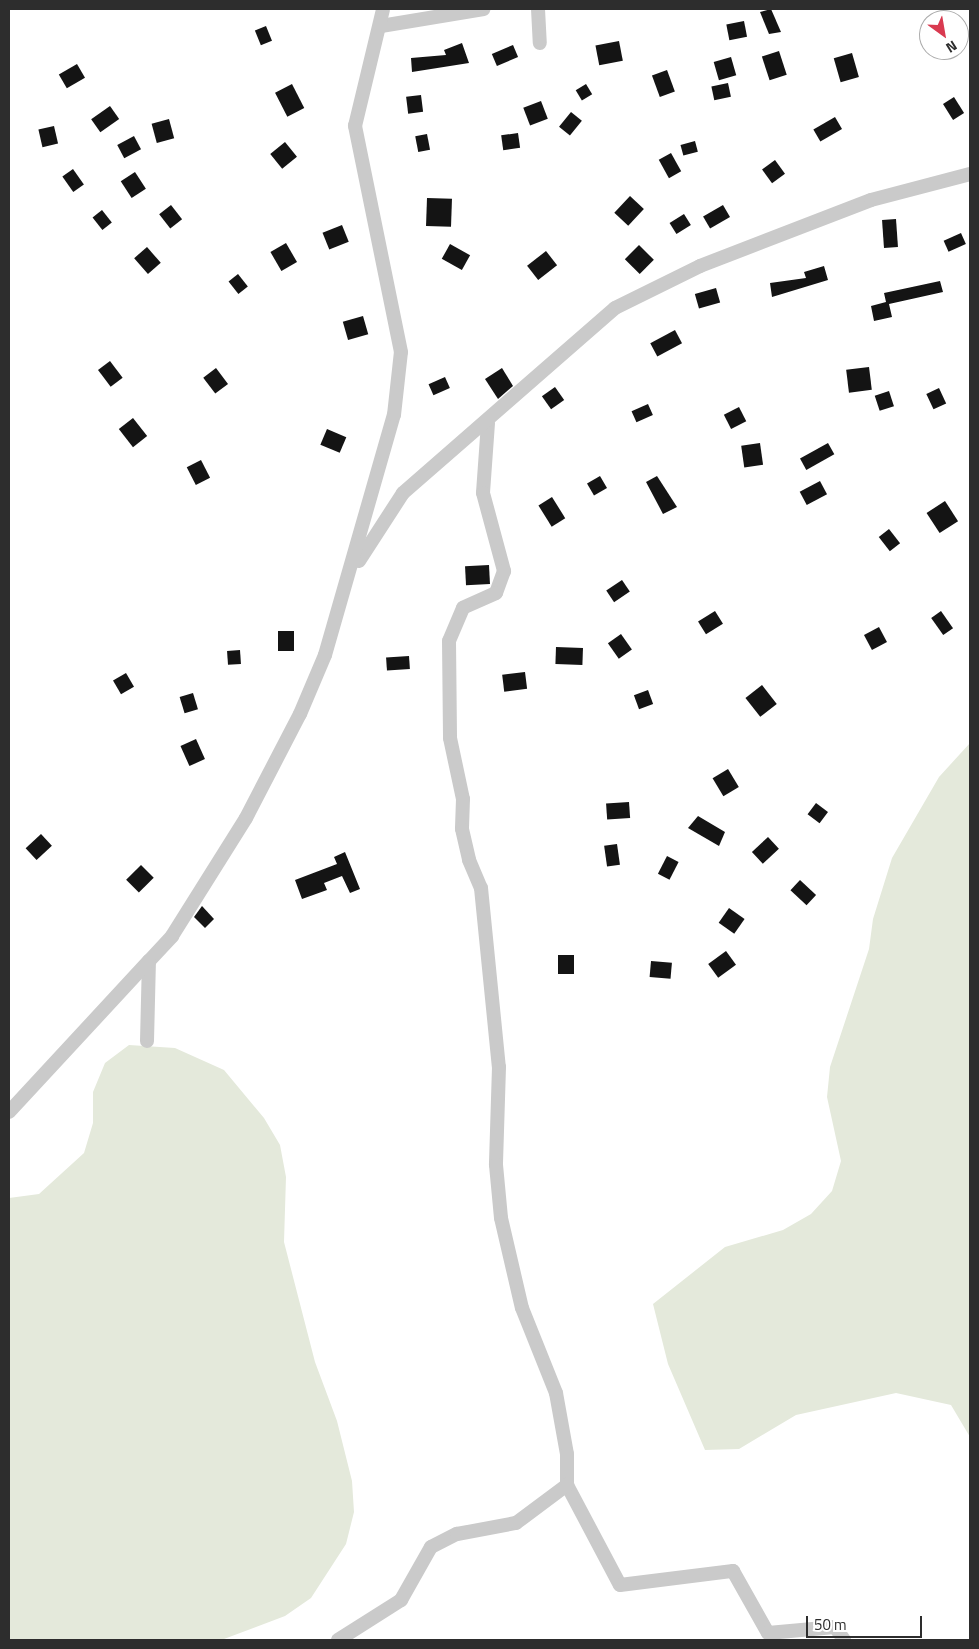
<!DOCTYPE html>
<style>
body{margin:0}
#map{position:relative;width:979px;height:1649px;overflow:hidden;background:#fff;font-family:"Titillium Web",sans-serif}
div>[style]{position:absolute}
[style*='--x']{left:calc(var(--x)*1px);top:calc(var(--y)*1px);width:calc(var(--w)*1px);rotate:calc(var(--a)*1deg)}
.green>*{inset:0;background:#e4e9db}
.building>*{inset:0;background:#141414;transform-origin:0 0}
.street>*{height:14px;margin:-7px;padding:0 7px;transform-origin:7px;border-radius:7px;background:#cacaca}
span{translate:-50% -50%;white-space:nowrap;text-align:center;line-height:1.15;-webkit-text-stroke:5px #fff;paint-order:stroke}
.frame{position:absolute;inset:0;border:10px solid #2d2d2d;pointer-events:none}
.north{position:absolute;left:919px;top:10px;width:50px;height:50px;box-sizing:border-box;background:#fff;border:1px solid #ababab;border-radius:50%;rotate:148deg;font-size:14px;font-weight:700;line-height:20px;text-align:center;color:#2d2d2d}
.north::after{content:'';display:block;margin:auto;width:18px;height:22px;background:#d93a50;clip-path:polygon(50% 0,100% 100%,50% 72%,0 100%)}
.scale{position:absolute;left:806px;top:1616px;width:116px;height:22px;box-sizing:border-box;border:2px solid #2d2d2d;border-top:0;padding-left:6px;font-size:15px;line-height:18px;white-space:nowrap;color:#2d2d2d;-webkit-text-stroke:4px #fff;paint-order:stroke}
</style>
<div id="map">
<div class="green">
<i style="clip-path:polygon(970px 743px,970px 1437px,951px 1405px,896px 1393px,796px 1415px,739px 1449px,705px 1450px,668px 1364px,653px 1304px,725px 1247px,783px 1230px,811px 1214px,832px 1191px,841px 1161px,827px 1097px,830px 1067px,869px 949px,873px 919px,892px 858px,939px 777px)"></i>
<i style="clip-path:polygon(129px 1045px,175px 1048px,224px 1070px,264px 1118px,280px 1145px,286px 1177px,284px 1242px,315px 1362px,337px 1421px,352px 1481px,354px 1512px,346px 1544px,311px 1598px,285px 1616px,224px 1639px,9px 1640px,9px 1198px,39px 1194px,84px 1153px,93px 1123px,93px 1092px,105px 1063px)"></i>
</div>
<div class="building">
<i style="clip-path:polygon(771px 9px,781px 32px,769px 34px,760px 12px)"></i>
<i style="left:744px;top:21px;width:16px;height:18px;rotate:79deg"></i>
<i style="left:266px;top:26px;width:16px;height:12px;rotate:68deg"></i>
<i style="left:619px;top:41px;width:20px;height:24px;rotate:79deg"></i>
<i style="clip-path:polygon(462px 43px,469px 63px,412px 72px,411px 58px,446px 55px,444px 50px)"></i>
<i style="left:513px;top:45px;width:13px;height:23px;rotate:67deg"></i>
<i style="left:779px;top:51px;width:25px;height:18px;rotate:72deg"></i>
<i style="left:852px;top:53px;width:25px;height:19px;rotate:74deg"></i>
<i style="left:731px;top:57px;width:19px;height:18px;rotate:74deg"></i>
<i style="left:77px;top:64px;width:16px;height:21px;rotate:60deg"></i>
<i style="left:667px;top:70px;width:23px;height:16px;rotate:70deg"></i>
<i style="left:728px;top:83px;width:14px;height:17px;rotate:78deg"></i>
<i style="left:292px;top:84px;width:27px;height:19px;rotate:63deg"></i>
<i style="left:586px;top:84px;width:12px;height:12px;rotate:59deg"></i>
<i style="left:421px;top:95px;width:17px;height:15px;rotate:83deg"></i>
<i style="left:954px;top:97px;width:19px;height:13px;rotate:58deg"></i>
<i style="left:541px;top:101px;width:19px;height:19px;rotate:69deg"></i>
<i style="left:110px;top:106px;width:16px;height:23px;rotate:55deg"></i>
<i style="left:571px;top:112px;width:14px;height:19px;rotate:39deg"></i>
<i style="left:835px;top:117px;width:14px;height:25px;rotate:60deg"></i>
<i style="left:169px;top:119px;width:20px;height:18px;rotate:75deg"></i>
<i style="left:54px;top:126px;width:18px;height:16px;rotate:77deg"></i>
<i style="left:518px;top:133px;width:15px;height:17px;rotate:82deg"></i>
<i style="left:427px;top:134px;width:16px;height:12px;rotate:79deg"></i>
<i style="left:134px;top:136px;width:15px;height:19px;rotate:62deg"></i>
<i style="left:695px;top:141px;width:11px;height:15px;rotate:75deg"></i>
<i style="left:285px;top:142px;width:19px;height:19px;rotate:51deg"></i>
<i style="left:671px;top:153px;width:21px;height:14px;rotate:61deg"></i>
<i style="left:775px;top:160px;width:17px;height:16px;rotate:54deg"></i>
<i style="left:73px;top:169px;width:19px;height:13px;rotate:55deg"></i>
<i style="left:135px;top:172px;width:20px;height:17px;rotate:57deg"></i>
<i style="left:630px;top:196px;width:19px;height:23px;rotate:43deg"></i>
<i style="left:427px;top:198px;width:25px;height:28px;rotate:2deg"></i>
<i style="left:171px;top:205px;width:18px;height:15px;rotate:52deg"></i>
<i style="left:723px;top:205px;width:14px;height:23px;rotate:60deg"></i>
<i style="left:102px;top:210px;width:16px;height:12px;rotate:52deg"></i>
<i style="left:684px;top:214px;width:13px;height:17px;rotate:58deg"></i>
<i style="left:896px;top:219px;width:28px;height:14px;rotate:86deg"></i>
<i style="left:342px;top:225px;width:18px;height:21px;rotate:68deg"></i>
<i style="left:961px;top:233px;width:12px;height:19px;rotate:66deg"></i>
<i style="left:286px;top:243px;width:22px;height:18px;rotate:60deg"></i>
<i style="left:450px;top:244px;width:23px;height:17px;rotate:29deg"></i>
<i style="left:639px;top:245px;width:21px;height:20px;rotate:45deg"></i>
<i style="left:147px;top:247px;width:21px;height:17px;rotate:49deg"></i>
<i style="left:546px;top:251px;width:18px;height:24px;rotate:52deg"></i>
<i style="clip-path:polygon(824px 266px,828px 280px,772px 297px,770px 283px,806px 278px,804px 272px)"></i>
<i style="left:238px;top:274px;width:16px;height:12px;rotate:52deg"></i>
<i style="clip-path:polygon(940px 281px,943px 292px,889px 304px,892px 317px,874px 321px,871px 306px,886px 302px,884px 293px)"></i>
<i style="left:716px;top:288px;width:15px;height:22px;rotate:74deg"></i>
<i style="left:363px;top:316px;width:19px;height:21px;rotate:74deg"></i>
<i style="left:675px;top:330px;width:15px;height:28px;rotate:62deg"></i>
<i style="left:110px;top:361px;width:21px;height:15px;rotate:53deg"></i>
<i style="left:869px;top:367px;width:23px;height:23px;rotate:83deg"></i>
<i style="left:216px;top:368px;width:20px;height:16px;rotate:53deg"></i>
<i style="clip-path:polygon(502px 368px,513px 386px,498px 399px,485px 379px)"></i>
<i style="left:445px;top:377px;width:12px;height:18px;rotate:66deg"></i>
<i style="left:555px;top:387px;width:16px;height:16px;rotate:55deg"></i>
<i style="left:939px;top:388px;width:17px;height:14px;rotate:65deg"></i>
<i style="left:889px;top:391px;width:16px;height:15px;rotate:72deg"></i>
<i style="left:648px;top:404px;width:12px;height:18px;rotate:66deg"></i>
<i style="left:739px;top:407px;width:16px;height:17px;rotate:63deg"></i>
<i style="left:133px;top:418px;width:23px;height:18px;rotate:52deg"></i>
<i style="left:327px;top:429px;width:21px;height:17px;rotate:23deg"></i>
<i style="left:760px;top:443px;width:22px;height:19px;rotate:82deg"></i>
<i style="left:828px;top:443px;width:13px;height:32px;rotate:61deg"></i>
<i style="left:201px;top:460px;width:20px;height:16px;rotate:63deg"></i>
<i style="left:600px;top:476px;width:14px;height:15px;rotate:60deg"></i>
<i style="clip-path:polygon(657px 476px,677px 507px,663px 514px,646px 482px)"></i>
<i style="left:820px;top:481px;width:15px;height:23px;rotate:62deg"></i>
<i style="left:552px;top:497px;width:25px;height:16px;rotate:58deg"></i>
<i style="left:945px;top:501px;width:24px;height:22px;rotate:57deg"></i>
<i style="left:889px;top:529px;width:18px;height:13px;rotate:52deg"></i>
<i style="left:489px;top:565px;width:19px;height:24px;rotate:87deg"></i>
<i style="left:622px;top:580px;width:14px;height:19px;rotate:56deg"></i>
<i style="left:715px;top:611px;width:15px;height:20px;rotate:58deg"></i>
<i style="left:941px;top:611px;width:21px;height:12px;rotate:55deg"></i>
<i style="left:879px;top:627px;width:17px;height:17px;rotate:62deg"></i>
<i style="left:278px;top:631px;width:16px;height:20px"></i>
<i style="left:621px;top:634px;width:19px;height:16px;rotate:55deg"></i>
<i style="left:556px;top:647px;width:27px;height:17px;rotate:2deg"></i>
<i style="left:240px;top:650px;width:14px;height:13px;rotate:86deg"></i>
<i style="left:409px;top:656px;width:13px;height:23px;rotate:86deg"></i>
<i style="left:525px;top:672px;width:17px;height:23px;rotate:83deg"></i>
<i style="left:126px;top:673px;width:16px;height:15px;rotate:60deg"></i>
<i style="left:762px;top:685px;width:24px;height:21px;rotate:52deg"></i>
<i style="left:648px;top:690px;width:15px;height:15px;rotate:70deg"></i>
<i style="left:193px;top:693px;width:17px;height:14px;rotate:73deg"></i>
<i style="left:196px;top:739px;width:22px;height:17px;rotate:66deg"></i>
<i style="left:728px;top:769px;width:21px;height:18px;rotate:59deg"></i>
<i style="left:629px;top:802px;width:16px;height:23px;rotate:86deg"></i>
<i style="left:816px;top:803px;width:15px;height:14px;rotate:37deg"></i>
<i style="clip-path:polygon(698px 816px,725px 832px,719px 846px,688px 828px)"></i>
<i style="left:41px;top:834px;width:16px;height:21px;rotate:47deg"></i>
<i style="left:768px;top:837px;width:16px;height:22px;rotate:47deg"></i>
<i style="left:617px;top:844px;width:21px;height:13px;rotate:82deg"></i>
<i style="clip-path:polygon(345px 852px,360px 889px,350px 893px,342px 876px,324px 883px,327px 890px,302px 899px,295px 880px,337px 864px,334px 857px)"></i>
<i style="left:667px;top:856px;width:13px;height:20px;rotate:27deg"></i>
<i style="left:141px;top:865px;width:18px;height:21px;rotate:45deg"></i>
<i style="left:800px;top:880px;width:22px;height:14px;rotate:43deg"></i>
<i style="clip-path:polygon(202px 906px,214px 919px,205px 928px,194px 917px)"></i>
<i style="left:729px;top:908px;width:19px;height:18px;rotate:35deg"></i>
<i style="left:726px;top:951px;width:17px;height:22px;rotate:54deg"></i>
<i style="left:558px;top:955px;width:16px;height:19px"></i>
<i style="left:651px;top:961px;width:21px;height:16px;rotate:5deg"></i>
</div>
<div class="street">
<i style="--x:538;--y:9;--w:34;--a:87"></i>
<i style="--x:381;--y:26;--w:104;--a:-9.4"></i>
<i style="--x:488;--y:423;--w:70;--a:94.1"></i>
<i style="--x:483;--y:493;--w:81;--a:74.9"></i>
<i style="--x:504;--y:571;--w:23;--a:110"></i>
<i style="--x:496;--y:593;--w:36;--a:156"></i>
<i style="--x:463;--y:608;--w:36;--a:113"></i>
<i style="--x:449;--y:641;--w:97;--a:89.4"></i>
<i style="--x:450;--y:738;--w:62;--a:78"></i>
<i style="--x:463;--y:799;--w:30;--a:92"></i>
<i style="--x:462;--y:829;--w:32;--a:77"></i>
<i style="--x:469;--y:860;--w:30;--a:67"></i>
<i style="--x:481;--y:888;--w:180;--a:84.3"></i>
<i style="--x:499;--y:1067;--w:98;--a:91.8"></i>
<i style="--x:496;--y:1165;--w:53;--a:84.6"></i>
<i style="--x:501;--y:1218;--w:92;--a:76.9"></i>
<i style="--x:522;--y:1308;--w:92;--a:68.2"></i>
<i style="--x:556;--y:1393;--w:62;--a:79.8"></i>
<i style="--x:567;--y:1454;--w:31;--a:90"></i>
<i style="--x:567;--y:1485;--w:113;--a:62.1"></i>
<i style="--x:620;--y:1585;--w:114;--a:-7.1"></i>
<i style="--x:733;--y:1571;--w:71;--a:60.6"></i>
<i style="--x:768;--y:1633;--w:67;--a:-5.1"></i>
<i style="--x:835;--y:1627;--w:16;--a:55"></i>
<i style="--x:359;--y:561;--w:81;--a:-57.1"></i>
<i style="--x:403;--y:493;--w:281;--a:-41.1"></i>
<i style="--x:615;--y:308;--w:95;--a:-26.3"></i>
<i style="--x:700;--y:266;--w:183;--a:-21.1"></i>
<i style="--x:871;--y:200;--w:102;--a:-14.7"></i>
<i style="--x:147;--y:1041;--w:80;--a:-88.6"></i>
<i style="--x:149;--y:961;--w:34;--a:-47"></i>
<i style="--x:172;--y:936;--w:139;--a:-57.9"></i>
<i style="--x:246;--y:818;--w:117;--a:-62.6"></i>
<i style="--x:300;--y:714;--w:64;--a:-67"></i>
<i style="--x:325;--y:655;--w:250;--a:-74"></i>
<i style="--x:394;--y:415;--w:63;--a:-83.7"></i>
<i style="--x:401;--y:352;--w:231;--a:-101.5"></i>
<i style="--x:355;--y:126;--w:120;--a:-76.5"></i>
<i style="--x:9;--y:1112;--w:206;--a:-47.2"></i>
<i style="--x:338;--y:1640;--w:75;--a:-32.4"></i>
<i style="--x:401;--y:1600;--w:61;--a:-60.5"></i>
<i style="--x:431;--y:1547;--w:29;--a:-27"></i>
<i style="--x:457;--y:1534;--w:60;--a:-10.6"></i>
<i style="--x:516;--y:1523;--w:64;--a:-36.7"></i>
</div>
<div class="frame"></div>
<div class="north">N</div>
<div class="scale">50 m</div>
</div>
